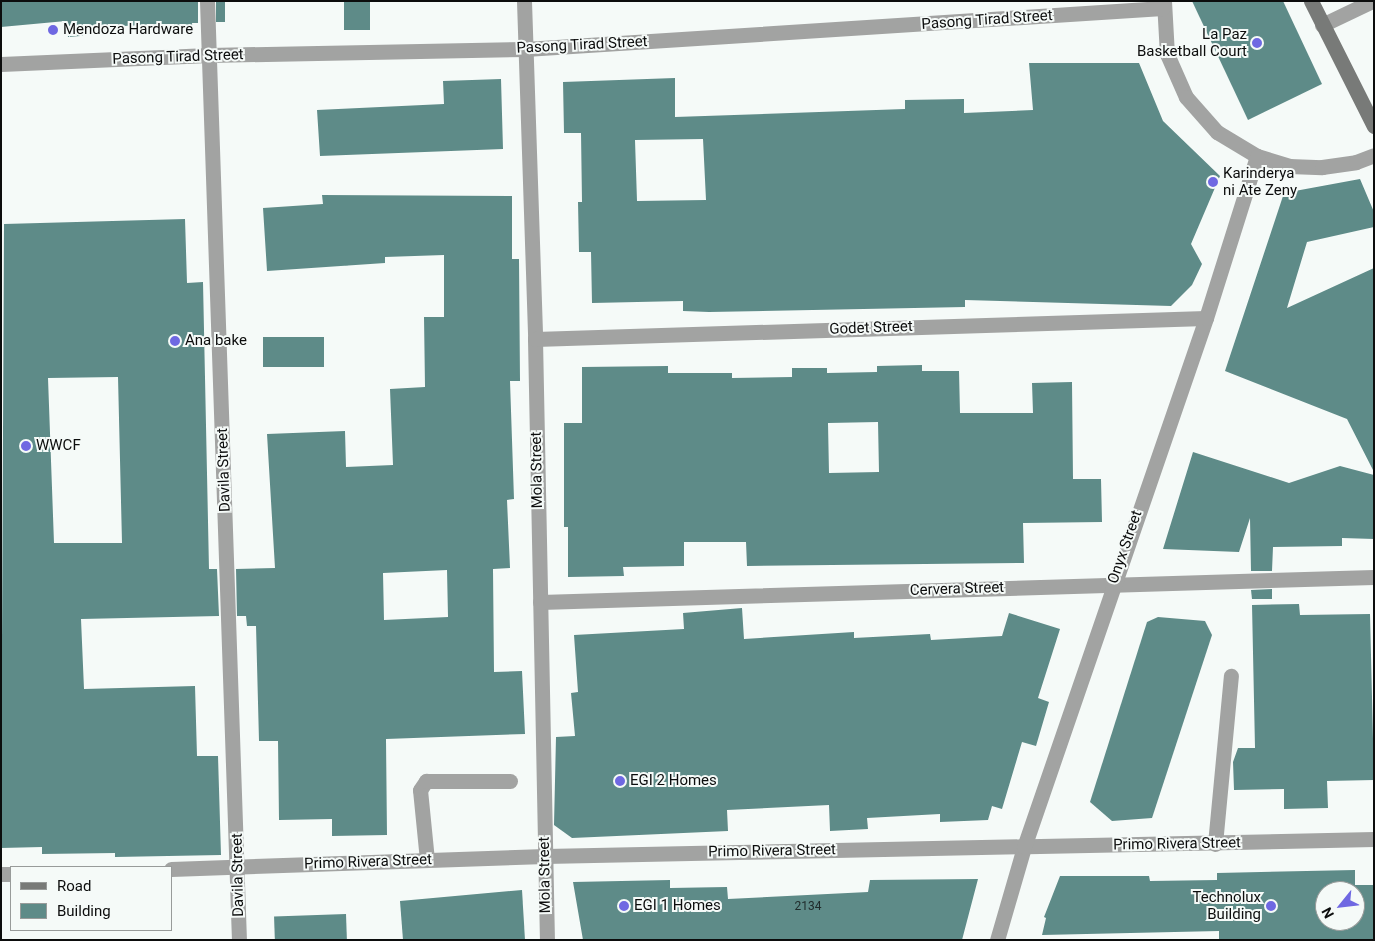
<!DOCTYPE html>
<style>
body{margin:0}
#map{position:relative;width:1375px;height:941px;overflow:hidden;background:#f5faf8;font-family:Roboto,sans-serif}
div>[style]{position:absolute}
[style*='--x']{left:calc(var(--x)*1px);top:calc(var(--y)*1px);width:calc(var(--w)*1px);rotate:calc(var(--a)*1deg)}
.building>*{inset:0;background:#5e8b88;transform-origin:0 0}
.lane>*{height:15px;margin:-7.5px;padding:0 7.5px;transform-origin:7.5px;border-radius:7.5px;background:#a2a3a2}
.street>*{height:15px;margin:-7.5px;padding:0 7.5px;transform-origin:7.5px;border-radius:7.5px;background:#a2a3a2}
.secondary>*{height:15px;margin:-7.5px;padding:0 7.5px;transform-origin:7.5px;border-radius:7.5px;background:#787a78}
.dots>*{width:14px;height:14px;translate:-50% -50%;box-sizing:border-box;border:2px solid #f5faf8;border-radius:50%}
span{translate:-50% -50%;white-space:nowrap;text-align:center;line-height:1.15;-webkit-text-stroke:4px #f5faf8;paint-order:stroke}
.number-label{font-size:12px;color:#202c2c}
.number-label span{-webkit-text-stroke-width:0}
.street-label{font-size:15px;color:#0c0d0d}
.poi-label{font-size:15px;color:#0c0d0d}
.left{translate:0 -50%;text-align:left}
.right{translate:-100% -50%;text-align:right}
.frame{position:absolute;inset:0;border:2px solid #0c0d0d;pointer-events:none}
.legend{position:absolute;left:10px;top:866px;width:162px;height:65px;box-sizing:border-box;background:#f5faf8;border:1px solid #989b9a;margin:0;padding:6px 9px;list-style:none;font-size:15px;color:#0c0d0d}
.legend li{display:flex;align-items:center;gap:10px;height:25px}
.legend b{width:25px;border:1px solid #989b9a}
.north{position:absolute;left:1315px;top:881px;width:50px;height:50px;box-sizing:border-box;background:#f5faf8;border:1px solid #989b9a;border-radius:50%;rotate:241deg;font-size:14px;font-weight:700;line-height:20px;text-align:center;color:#0c0d0d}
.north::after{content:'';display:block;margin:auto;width:18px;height:22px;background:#6f68e2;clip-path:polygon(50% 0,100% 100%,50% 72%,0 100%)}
</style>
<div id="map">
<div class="building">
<i style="clip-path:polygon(1px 1px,198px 1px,198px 23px,192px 23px,193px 33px,164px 33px,163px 24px,104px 27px,105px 34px,68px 37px,66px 21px,1px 27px)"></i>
<i style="left:216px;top:1px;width:9px;height:21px"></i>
<i style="left:344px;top:1px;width:26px;height:29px"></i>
<i style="clip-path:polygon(1192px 1px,1283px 1px,1322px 84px,1248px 120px)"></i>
<i style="clip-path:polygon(evenodd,1029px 63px,1139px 63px,1163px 121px,1220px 176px,1191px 244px,1202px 264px,1192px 285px,1171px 306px,965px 300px,965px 307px,709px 312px,683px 311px,683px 301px,592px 303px,591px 252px,579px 252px,578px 202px,582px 202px,581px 133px,564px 133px,563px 82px,675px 78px,675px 117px,905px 109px,905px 100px,964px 99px,964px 113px,1033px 110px,1029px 63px,703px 139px,706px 200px,637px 201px,635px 140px,703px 139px)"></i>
<i style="clip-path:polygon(501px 79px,503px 149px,320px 156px,317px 110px,444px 104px,443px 81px)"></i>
<i style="clip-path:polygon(1360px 179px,1374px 212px,1374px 227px,1307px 242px,1287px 308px,1374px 268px,1374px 472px,1347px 419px,1225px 371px,1284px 193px)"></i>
<i style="clip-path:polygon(evenodd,322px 195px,512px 196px,512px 259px,519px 259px,520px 381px,510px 381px,514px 499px,507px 500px,510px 568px,493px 569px,494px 672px,522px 671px,525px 734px,386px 739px,387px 835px,332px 836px,332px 819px,279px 820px,278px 741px,259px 741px,256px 626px,247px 626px,246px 616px,237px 616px,236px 569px,275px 568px,267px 434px,345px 431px,346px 467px,393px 465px,390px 389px,425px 387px,424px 317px,444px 317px,444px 255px,385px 257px,385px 263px,267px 271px,263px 208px,323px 204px,322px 195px,447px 570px,448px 617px,384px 620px,383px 573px,447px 570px)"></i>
<i style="clip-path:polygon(evenodd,185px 219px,187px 283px,203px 282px,209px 569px,217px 569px,219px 616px,81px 619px,84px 689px,195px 686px,197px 756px,218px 756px,221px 855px,115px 857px,115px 853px,42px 854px,42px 847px,1px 848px,4px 224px,185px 219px,118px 377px,122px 543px,54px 543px,48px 378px,118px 377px)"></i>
<i style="left:324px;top:337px;width:30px;height:61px;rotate:90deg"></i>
<i style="clip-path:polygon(evenodd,922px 365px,922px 371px,959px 371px,960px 413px,1033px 413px,1032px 383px,1072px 382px,1073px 479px,1101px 479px,1102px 522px,1023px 523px,1024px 563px,747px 566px,746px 542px,684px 542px,684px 566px,623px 567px,624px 576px,568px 577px,568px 527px,564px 527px,564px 423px,582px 423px,582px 367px,668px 366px,668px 373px,732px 373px,732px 378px,792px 377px,792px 368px,827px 368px,827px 373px,877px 372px,877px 366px,922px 365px,878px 422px,879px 472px,829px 473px,828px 423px,878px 422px)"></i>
<i style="clip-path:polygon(1193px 452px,1289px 483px,1340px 466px,1374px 475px,1374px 539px,1342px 538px,1342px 546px,1273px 547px,1272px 571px,1251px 571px,1250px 518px,1239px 552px,1163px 549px)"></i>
<i style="clip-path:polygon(1272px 589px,1272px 599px,1252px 599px,1251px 590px)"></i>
<i style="clip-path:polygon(1299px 604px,1300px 615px,1370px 614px,1374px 780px,1327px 781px,1328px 808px,1284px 809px,1284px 789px,1234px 790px,1233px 762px,1238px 748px,1255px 748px,1252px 605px)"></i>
<i style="clip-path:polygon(742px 608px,744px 639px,854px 632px,854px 638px,930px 634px,931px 640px,1002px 636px,1009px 613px,1060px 629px,1038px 698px,1049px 702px,1036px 746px,1022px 742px,1002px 809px,992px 806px,988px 820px,940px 822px,940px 814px,867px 818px,868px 829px,830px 831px,829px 805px,727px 810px,728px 831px,572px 838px,554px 825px,556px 737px,575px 736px,571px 693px,578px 692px,574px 635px,684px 629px,683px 613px)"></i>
<i style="clip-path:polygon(1158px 617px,1205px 621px,1212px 635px,1152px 818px,1112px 821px,1090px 802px,1147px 622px)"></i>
<i style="clip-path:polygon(evenodd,1355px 870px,1355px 885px,1374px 885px,1374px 940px,1219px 940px,1219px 931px,1042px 935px,1046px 918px,1044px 917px,1060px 876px,1149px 876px,1150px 881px,1217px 880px,1217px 873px,1355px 870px,1325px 891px,1355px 891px,1355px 921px,1325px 921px,1325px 891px)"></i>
<i style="clip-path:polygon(978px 879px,962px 940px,583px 940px,573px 882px,670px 880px,670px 888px,727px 887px,728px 899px,868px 892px,870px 880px)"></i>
<i style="clip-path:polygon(522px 890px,525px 940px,403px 940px,400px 901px)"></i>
<i style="left:346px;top:914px;width:26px;height:72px;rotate:88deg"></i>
</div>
<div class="lane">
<i style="--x:1322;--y:25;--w:55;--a:-25.6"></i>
<i style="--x:1215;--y:844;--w:169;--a:-84.6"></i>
<i style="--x:427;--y:860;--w:70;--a:-95.7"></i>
<i style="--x:420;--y:790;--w:11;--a:-56"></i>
<i style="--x:426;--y:781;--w:84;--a:0"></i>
</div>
<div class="street">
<i style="--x:207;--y:1;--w:940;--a:88.05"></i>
<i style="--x:524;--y:1;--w:338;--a:88.1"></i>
<i style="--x:535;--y:339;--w:601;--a:88.86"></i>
<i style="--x:1164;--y:1;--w:53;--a:86.8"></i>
<i style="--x:1167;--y:54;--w:47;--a:66.2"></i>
<i style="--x:1186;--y:97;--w:47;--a:48.5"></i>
<i style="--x:1217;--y:132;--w:47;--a:31"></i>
<i style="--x:1257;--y:156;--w:34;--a:17"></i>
<i style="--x:1289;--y:166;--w:33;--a:2"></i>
<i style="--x:1322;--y:167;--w:34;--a:-8"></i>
<i style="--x:1356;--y:162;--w:19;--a:-21"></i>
<i style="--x:1;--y:64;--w:208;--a:-2.5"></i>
<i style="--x:209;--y:55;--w:316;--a:-1.1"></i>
<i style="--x:525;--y:49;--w:639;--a:-3.68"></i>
<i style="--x:535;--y:339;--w:671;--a:-1.79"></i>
<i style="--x:540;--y:602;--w:834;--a:-1.72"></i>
<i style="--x:171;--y:869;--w:374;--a:-2"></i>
<i style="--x:545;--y:856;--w:829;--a:-1.17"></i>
<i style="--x:1;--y:874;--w:10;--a:0"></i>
<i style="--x:997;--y:940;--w:97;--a:-73.8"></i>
<i style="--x:1024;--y:847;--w:559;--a:-71.01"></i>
<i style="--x:1206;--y:318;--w:170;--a:-72.5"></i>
</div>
<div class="secondary">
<i style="--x:1311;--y:1;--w:140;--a:63.3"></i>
</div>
<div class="dots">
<i style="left:53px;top:30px;background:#6f68e2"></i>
<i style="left:1257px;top:43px;background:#6f68e2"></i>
<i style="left:1213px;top:182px;background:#6f68e2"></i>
<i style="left:175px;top:341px;background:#6f68e2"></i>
<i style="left:26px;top:446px;background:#6f68e2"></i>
<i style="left:620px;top:781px;background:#6f68e2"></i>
<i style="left:624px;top:906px;background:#6f68e2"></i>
<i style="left:1271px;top:906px;background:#6f68e2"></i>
</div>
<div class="number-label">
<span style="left:808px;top:907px">2134</span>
</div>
<div class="street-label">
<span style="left:987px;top:20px;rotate:-4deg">Pasong Tirad Street</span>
<span style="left:582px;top:45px;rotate:-3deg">Pasong Tirad Street</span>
<span style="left:178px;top:57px;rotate:-2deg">Pasong Tirad Street</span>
<span style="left:871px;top:328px;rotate:-2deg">Godet Street</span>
<span style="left:224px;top:470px;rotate:-92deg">Davila Street</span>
<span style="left:537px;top:470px;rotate:-91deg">Mola Street</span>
<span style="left:1125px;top:547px;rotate:-71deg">Onyx Street</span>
<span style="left:957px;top:589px;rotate:-2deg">Cervera Street</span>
<span style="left:1177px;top:844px;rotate:-1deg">Primo Rivera Street</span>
<span style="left:772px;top:851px;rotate:-1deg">Primo Rivera Street</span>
<span style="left:368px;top:862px;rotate:-2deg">Primo Rivera Street</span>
<span style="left:238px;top:875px;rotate:-91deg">Davila Street</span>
<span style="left:545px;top:875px;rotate:-91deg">Mola Street</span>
</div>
<div class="poi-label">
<span class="left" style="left:63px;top:30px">Mendoza Hardware</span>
<span class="right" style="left:1247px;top:43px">La Paz<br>Basketball Court</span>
<span class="left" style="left:1223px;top:182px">Karinderya<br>ni Ate Zeny</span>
<span class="left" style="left:185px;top:341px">Ana bake</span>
<span class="left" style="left:36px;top:446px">WWCF</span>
<span class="left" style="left:630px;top:781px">EGI 2 Homes</span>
<span class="right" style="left:1261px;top:906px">Technolux<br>Building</span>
<span class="left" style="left:634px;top:906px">EGI 1 Homes</span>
</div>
<div class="frame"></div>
<ul class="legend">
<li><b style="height:6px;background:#787a78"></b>Road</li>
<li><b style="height:14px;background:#5e8b88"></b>Building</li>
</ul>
<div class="north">N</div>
</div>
